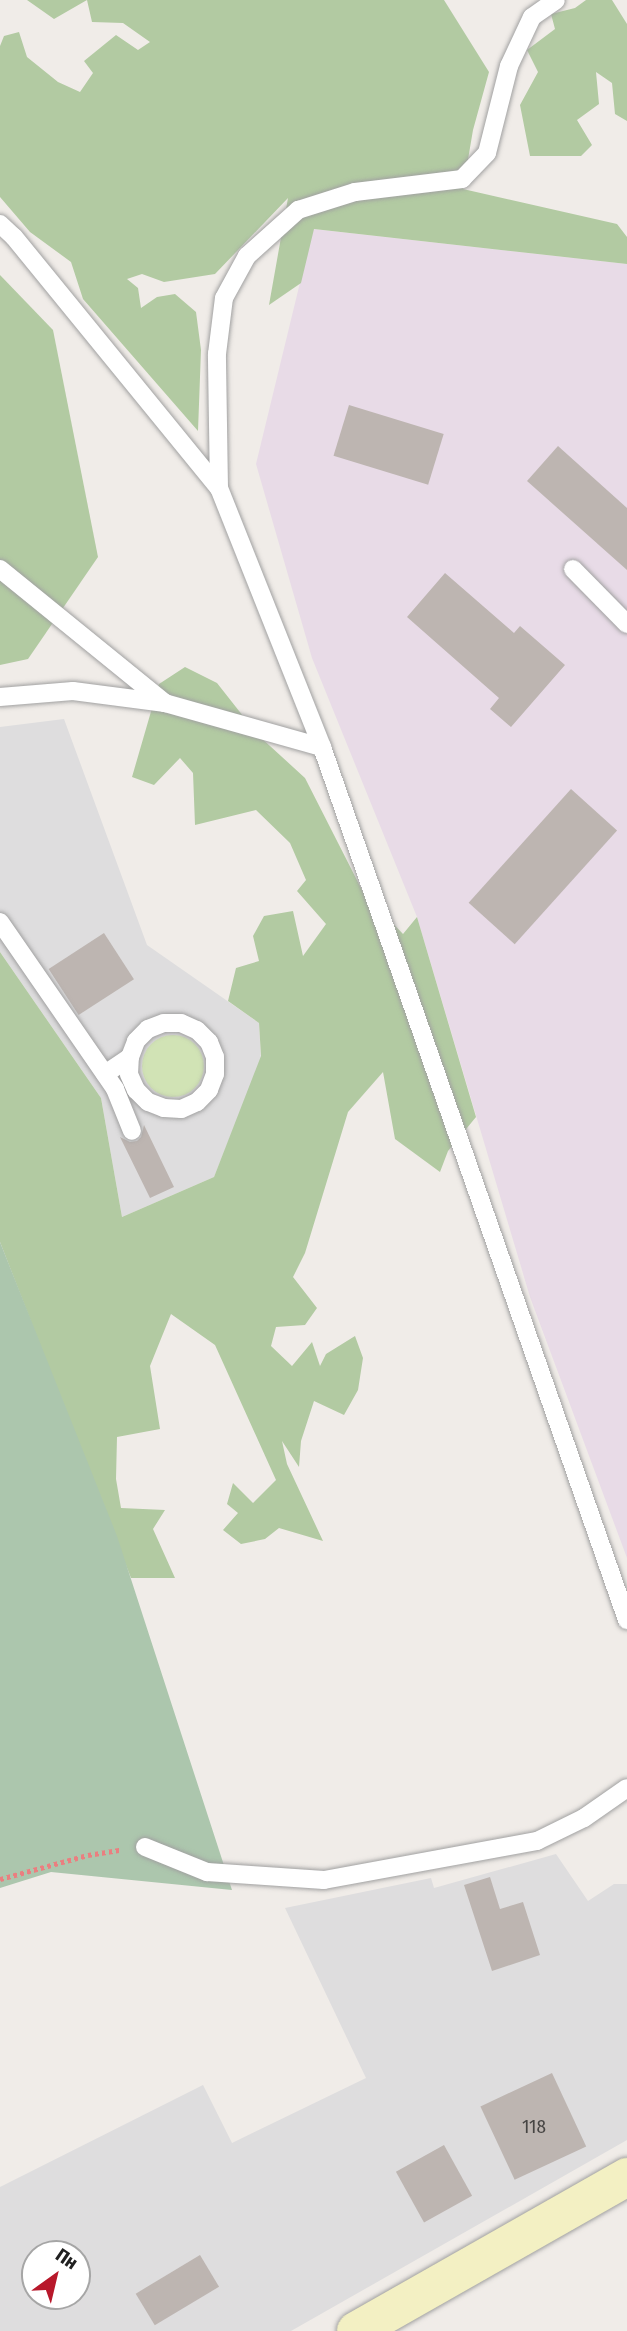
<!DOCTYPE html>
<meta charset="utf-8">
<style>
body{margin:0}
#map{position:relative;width:627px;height:2331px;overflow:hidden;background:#f0ece8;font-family:"Fira Sans Condensed",sans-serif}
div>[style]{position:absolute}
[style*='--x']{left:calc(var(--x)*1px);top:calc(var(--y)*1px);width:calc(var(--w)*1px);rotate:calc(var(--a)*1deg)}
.residential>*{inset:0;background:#deddde}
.industrial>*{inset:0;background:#e8dbe7}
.grass>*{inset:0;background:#d1e3b5}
.round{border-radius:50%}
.forest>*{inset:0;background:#b2caa2}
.cemetery>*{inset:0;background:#acc6ad}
.building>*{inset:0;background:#bdb5b1;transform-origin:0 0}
.path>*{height:4.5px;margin-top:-2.25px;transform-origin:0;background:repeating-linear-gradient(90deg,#ea7f80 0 3.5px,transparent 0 7px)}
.roads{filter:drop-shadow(0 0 2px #a1a1a1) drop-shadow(0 0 2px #a1a1a1)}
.service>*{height:18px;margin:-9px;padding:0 9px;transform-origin:9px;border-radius:9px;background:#fff}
.secondary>*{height:38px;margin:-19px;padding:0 19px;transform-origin:19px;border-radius:19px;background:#f3f0c3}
span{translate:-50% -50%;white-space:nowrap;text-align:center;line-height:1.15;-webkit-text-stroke:5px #fff;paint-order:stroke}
.number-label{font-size:19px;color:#474544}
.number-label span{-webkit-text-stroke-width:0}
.north{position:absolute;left:21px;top:2240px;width:70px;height:70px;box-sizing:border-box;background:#fff;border:2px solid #a6a6a6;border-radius:50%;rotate:34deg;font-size:19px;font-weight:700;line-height:28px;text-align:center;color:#202020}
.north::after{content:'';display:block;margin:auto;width:24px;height:32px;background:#b8182b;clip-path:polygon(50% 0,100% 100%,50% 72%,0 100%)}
</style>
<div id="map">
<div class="residential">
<i style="clip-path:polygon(64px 719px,147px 945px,259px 1023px,261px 1060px,214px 1177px,122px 1217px,101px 1098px,0 952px,0 727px)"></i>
<i style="clip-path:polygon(evenodd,556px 1854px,588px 1901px,614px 1884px,627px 1884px,627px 2140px,291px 2331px,0 2331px,0 2187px,203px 2085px,232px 2143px,366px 2078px,285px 1908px,431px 1878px,434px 1888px,556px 1854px,35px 2254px,77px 2254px,77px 2296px,35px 2296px,35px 2254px)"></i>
</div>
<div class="industrial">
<i style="clip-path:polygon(313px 229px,627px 264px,627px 1558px,530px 1297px,417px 917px,312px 658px,256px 464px)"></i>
</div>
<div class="grass">
<i class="round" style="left:142px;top:1035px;width:62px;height:62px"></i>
</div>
<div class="forest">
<i style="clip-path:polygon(27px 0,444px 0,489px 72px,473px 130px,463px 189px,617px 224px,627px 237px,627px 264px,314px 229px,301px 283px,269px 305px,288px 198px,215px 274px,164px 282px,142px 274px,127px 279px,138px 288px,141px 308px,157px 297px,175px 294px,196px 312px,201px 350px,198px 431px,83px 299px,71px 262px,30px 232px,0 197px,0 46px,4px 36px,19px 32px,27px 57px,58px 82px,80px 92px,93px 73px,84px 61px,116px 35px,138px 50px,150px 42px,123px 23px,92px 22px,87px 0,54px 19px)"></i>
<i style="clip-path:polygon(586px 0,612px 0,627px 24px,627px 121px,615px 114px,612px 83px,596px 72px,599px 104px,577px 120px,592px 145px,581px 156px,530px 156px,520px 105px,538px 72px,527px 50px,555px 29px,551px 14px,575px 8px)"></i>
<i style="clip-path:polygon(0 275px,53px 330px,98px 557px,28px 659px,0 665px)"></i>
<i style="clip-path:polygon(185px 667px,217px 683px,258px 735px,305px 778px,363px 892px,403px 934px,417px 917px,476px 1117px,448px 1151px,440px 1172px,395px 1139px,383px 1072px,348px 1112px,305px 1253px,293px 1277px,317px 1308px,305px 1325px,276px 1327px,271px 1346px,292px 1366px,312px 1342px,320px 1366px,326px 1354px,355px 1336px,363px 1358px,358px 1390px,344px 1415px,314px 1401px,301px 1441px,299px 1467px,282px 1441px,287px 1464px,323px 1541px,279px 1528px,265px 1539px,241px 1544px,223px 1530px,238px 1513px,227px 1504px,233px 1483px,253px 1503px,276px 1480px,215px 1345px,171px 1314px,150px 1366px,160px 1429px,117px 1437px,116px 1479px,121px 1508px,165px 1510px,153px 1529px,175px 1578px,131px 1578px,0 1242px,0 952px,101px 1098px,122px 1217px,214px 1177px,261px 1056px,259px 1023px,228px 1001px,236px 968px,259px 961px,253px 936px,264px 916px,293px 911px,303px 956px,326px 924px,297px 891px,306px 880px,290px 843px,256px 810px,195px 825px,193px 773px,180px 758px,154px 785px,132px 777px,159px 684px)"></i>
</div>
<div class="cemetery">
<i style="clip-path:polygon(0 1242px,117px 1536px,232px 1890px,51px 1872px,0 1888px)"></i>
</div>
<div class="building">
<i style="left:349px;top:405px;width:99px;height:53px;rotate:17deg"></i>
<i style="clip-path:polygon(558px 446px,627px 508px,627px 570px,527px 481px)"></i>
<i style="clip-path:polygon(445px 573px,514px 633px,520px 626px,565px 665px,511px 727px,490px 709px,499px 698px,407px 617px)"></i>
<i style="left:571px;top:789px;width:62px;height:153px;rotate:42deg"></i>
<i style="left:104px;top:933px;width:55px;height:66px;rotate:57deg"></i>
<i style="clip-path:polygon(144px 1125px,174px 1187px,150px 1198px,120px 1137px,130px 1142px,137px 1141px,141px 1137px)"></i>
<i style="clip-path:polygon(490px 1877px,500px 1909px,523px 1902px,540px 1955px,492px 1971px,464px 1885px)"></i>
<i style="left:552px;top:2073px;width:81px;height:79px;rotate:65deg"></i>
<i style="left:444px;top:2145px;width:58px;height:55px;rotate:61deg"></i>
<i style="left:200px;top:2255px;width:37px;height:75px;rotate:59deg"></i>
</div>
<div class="path">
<i style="--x:0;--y:1879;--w:91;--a:-15.3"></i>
<i style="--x:88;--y:1855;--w:33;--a:-9"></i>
</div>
<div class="roads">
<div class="service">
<i style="--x:0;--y:224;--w:19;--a:43"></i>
<i style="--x:14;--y:237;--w:324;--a:50.8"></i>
<i style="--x:219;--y:488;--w:279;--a:68.3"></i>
<i style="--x:322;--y:747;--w:925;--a:70.74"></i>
<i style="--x:219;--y:488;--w:134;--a:-90.9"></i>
<i style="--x:217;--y:354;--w:56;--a:-82.9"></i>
<i style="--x:224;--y:298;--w:48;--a:-61.3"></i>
<i style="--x:247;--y:256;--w:69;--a:-42"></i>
<i style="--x:298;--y:210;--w:60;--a:-17.5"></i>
<i style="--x:355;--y:192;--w:108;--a:-6.9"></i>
<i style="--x:462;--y:179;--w:36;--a:-46"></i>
<i style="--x:487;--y:153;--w:90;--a:-75.8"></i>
<i style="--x:509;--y:66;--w:54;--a:-64.9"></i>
<i style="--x:532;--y:17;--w:29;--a:-35"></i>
<i style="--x:0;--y:569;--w:213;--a:39.1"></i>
<i style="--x:573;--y:569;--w:77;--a:45.5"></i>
<i style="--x:0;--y:697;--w:73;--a:-4.7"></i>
<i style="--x:73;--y:691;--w:93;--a:7.4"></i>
<i style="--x:165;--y:703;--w:163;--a:15.7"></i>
<i style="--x:0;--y:922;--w:203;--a:55.4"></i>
<i style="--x:115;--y:1089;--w:45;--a:68"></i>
<i style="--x:105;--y:1074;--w:30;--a:-34"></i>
<i style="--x:130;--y:1057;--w:17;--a:-69"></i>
<i style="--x:136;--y:1041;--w:17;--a:-45"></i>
<i style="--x:148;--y:1029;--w:17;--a:-21"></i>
<i style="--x:164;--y:1023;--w:17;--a:0"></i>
<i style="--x:181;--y:1023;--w:17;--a:24"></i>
<i style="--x:197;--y:1030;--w:17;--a:45"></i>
<i style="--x:209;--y:1042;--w:16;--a:68"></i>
<i style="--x:215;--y:1057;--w:17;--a:90"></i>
<i style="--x:215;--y:1074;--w:17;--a:111"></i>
<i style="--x:209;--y:1090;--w:17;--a:135"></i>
<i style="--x:197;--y:1102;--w:17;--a:156"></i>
<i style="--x:181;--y:1109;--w:17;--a:-177"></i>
<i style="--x:164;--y:1108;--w:17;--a:-159"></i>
<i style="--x:148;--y:1102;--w:17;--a:-135"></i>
<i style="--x:136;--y:1090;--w:17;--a:-114"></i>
<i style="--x:129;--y:1074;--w:17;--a:-87"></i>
<i style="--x:145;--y:1847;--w:67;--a:22"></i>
<i style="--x:207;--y:1872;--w:117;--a:3.9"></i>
<i style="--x:324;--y:1880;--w:217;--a:-10.4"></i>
<i style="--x:537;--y:1841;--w:52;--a:-26.1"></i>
<i style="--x:584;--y:1818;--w:52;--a:-34.9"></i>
</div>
<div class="secondary">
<i style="--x:356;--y:2331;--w:312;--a:-29.6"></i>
</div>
</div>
<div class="number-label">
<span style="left:534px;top:2127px">118</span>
</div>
<div class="north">Пн</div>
</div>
